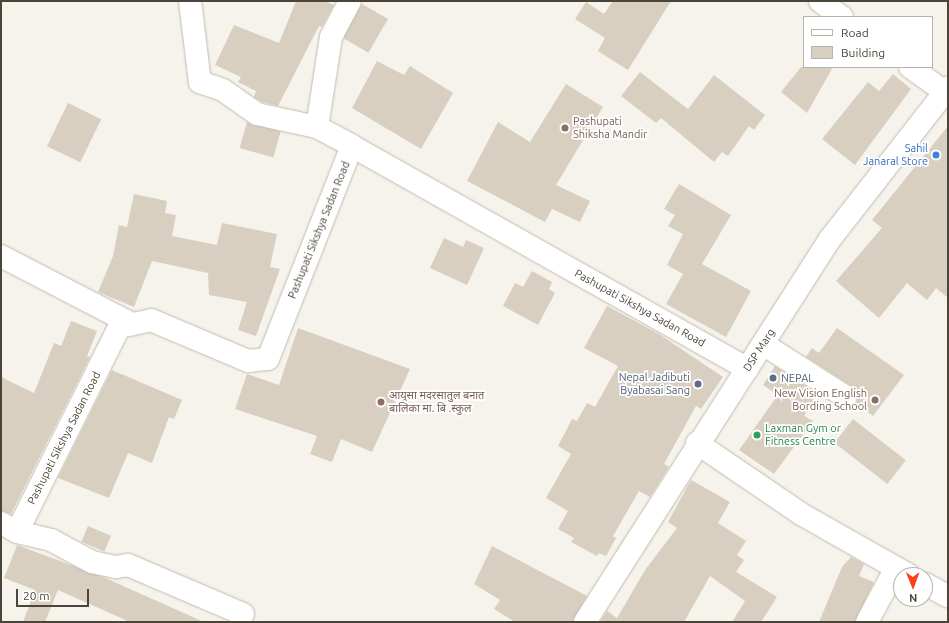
<!DOCTYPE html>
<meta charset="utf-8">
<style>
body{margin:0}
#map{position:relative;width:949px;height:623px;overflow:hidden;background:#f6f3ec;font-family:Ubuntu,"Noto Sans Devanagari",sans-serif}
div>[style]{position:absolute}
[style*='--x']{left:calc(var(--x)*1px);top:calc(var(--y)*1px);width:calc(var(--w)*1px);rotate:calc(var(--a)*1deg)}
.building>*{inset:0;background:#d8cfc1;transform-origin:0 0}
.roads{filter:drop-shadow(0 0 1px #c2bbae) drop-shadow(0 0 1px #c2bbae)}
.minor>*{height:22px;margin:-11px;padding:0 11px;transform-origin:11px;border-radius:11px;background:#fff}
.dots>*{width:11px;height:11px;translate:-50% -50%;box-sizing:border-box;border:2px solid #fff;border-radius:50%}
span{translate:-50% -50%;white-space:nowrap;text-align:center;line-height:1.15;-webkit-text-stroke:3.5px #fff;paint-order:stroke}
.education-label{font-size:11px;color:#785e54}
.left{translate:0 -50%;text-align:left}
.right{translate:-100% -50%;text-align:right}
.shop-label{font-size:11px;color:#366cbe}
.street-label{font-size:11px;color:#4b4439}
.service-label{font-size:11px;color:#4e5e75}
.leisure-label{font-size:11px;color:#27864d}
.frame{position:absolute;inset:0;border:2px solid #4b4439;pointer-events:none}
.legend{position:absolute;left:803px;top:16px;width:130px;height:52px;box-sizing:border-box;background:#fff;border:1px solid #b7b4b0;margin:0;padding:5px 7px;list-style:none;font-size:12px;color:#4b4439}
.legend li{display:flex;align-items:center;gap:8px;height:20px}
.legend b{width:20px;border:1px solid #b7b4b0}
.north{position:absolute;left:893px;top:567px;width:40px;height:40px;box-sizing:border-box;background:#fff;border:1px solid #b7b4b0;border-radius:50%;rotate:179deg;font-size:11px;font-weight:700;line-height:16px;text-align:center;color:#4b4439}
.north::after{content:'';display:block;margin:auto;width:14px;height:18px;background:#fc3f1d;clip-path:polygon(50% 0,100% 100%,50% 72%,0 100%)}
.scale{position:absolute;left:16px;top:589px;width:73px;height:18px;box-sizing:border-box;border:2px solid #4b4439;border-top:0;padding-left:5px;font-size:12px;line-height:14px;white-space:nowrap;color:#4b4439;-webkit-text-stroke:3px #fff;paint-order:stroke}
</style>
<div id="map">
<div class="building">
<i style="clip-path:polygon(296px 1px,324px 1px,334px 5px,322px 27px,319px 26px,278px 106px,262px 102px,254px 97px,256px 91px,238px 82px,241px 77px,215px 65px,234px 25px,279px 43px)"></i>
<i style="clip-path:polygon(613px 1px,671px 1px,628px 70px,598px 51px,605px 38px,575px 19px,586px 2px,604px 14px)"></i>
<i style="left:362px;top:4px;width:30px;height:39px;rotate:30deg"></i>
<i style="clip-path:polygon(377px 61px,404px 75px,410px 66px,453px 93px,421px 149px,352px 108px)"></i>
<i style="clip-path:polygon(801px 67px,833px 67px,807px 113px,781px 92px)"></i>
<i style="clip-path:polygon(640px 72px,688px 109px,714px 75px,765px 115px,754px 130px,749px 126px,728px 156px,722px 152px,714px 162px,661px 118px,656px 123px,621px 96px)"></i>
<i style="clip-path:polygon(893px 74px,911px 89px,855px 165px,822px 139px,868px 82px,879px 91px)"></i>
<i style="clip-path:polygon(566px 84px,603px 107px,556px 185px,590px 201px,580px 222px,552px 209px,545px 222px,467px 181px,498px 122px,530px 142px)"></i>
<i style="left:68px;top:103px;width:37px;height:48px;rotate:26deg"></i>
<i style="left:247px;top:122px;width:35px;height:27px;rotate:16deg"></i>
<i style="clip-path:polygon(948px 126px,948px 298px,936px 288px,927px 300px,907px 283px,879px 318px,836px 281px,882px 228px,872px 220px)"></i>
<i style="clip-path:polygon(679px 184px,731px 215px,702px 264px,751px 291px,726px 337px,666px 304px,683px 274px,667px 265px,683px 234px,668px 226px,675px 215px,664px 209px)"></i>
<i style="clip-path:polygon(134px 194px,167px 201px,165px 213px,176px 215px,172px 236px,217px 245px,222px 223px,277px 234px,270px 267px,280px 269px,256px 336px,238px 330px,247px 302px,209px 295px,208px 273px,152px 261px,134px 307px,98px 292px,113px 256px,119px 225px,127px 227px)"></i>
<i style="clip-path:polygon(444px 238px,463px 247px,466px 240px,484px 248px,467px 285px,430px 268px)"></i>
<i style="clip-path:polygon(532px 271px,552px 282px,549px 289px,555px 293px,538px 325px,503px 306px,515px 283px,523px 287px)"></i>
<i style="clip-path:polygon(607px 306px,659px 334px,723px 377px,701px 409px,696px 406px,664px 464px,669px 467px,650px 497px,639px 491px,613px 536px,616px 538px,606px 556px,599px 553px,597px 556px,571px 542px,574px 538px,558px 529px,568px 511px,546px 498px,571px 454px,558px 446px,572px 419px,577px 421px,587px 403px,595px 407px,618px 366px,584px 348px)"></i>
<i style="clip-path:polygon(71px 321px,97px 331px,87px 356px,90px 357px,11px 514px,1px 511px,1px 377px,34px 393px,54px 343px,61px 346px)"></i>
<i style="clip-path:polygon(298px 328px,410px 369px,372px 452px,341px 439px,332px 462px,310px 454px,317px 436px,235px 409px,247px 374px,279px 385px)"></i>
<i style="clip-path:polygon(837px 328px,904px 375px,873px 416px,857px 403px,857px 392px,853px 387px,806px 357px,812px 348px,819px 353px)"></i>
<i style="clip-path:polygon(775px 366px,818px 394px,804px 416px,813px 421px,774px 474px,739px 450px,778px 395px,763px 385px)"></i>
<i style="clip-path:polygon(112px 370px,182px 400px,174px 419px,169px 417px,152px 463px,128px 453px,109px 498px,58px 478px)"></i>
<i style="left:853px;top:419px;width:67px;height:30px;rotate:38deg"></i>
<i style="clip-path:polygon(691px 480px,730px 502px,718px 523px,746px 541px,737px 555px,744px 560px,736px 572px,777px 597px,761px 622px,732px 622px,745px 601px,710px 576px,684px 622px,600px 622px,607px 611px,617px 618px,645px 570px,677px 528px,668px 522px)"></i>
<i style="left:88px;top:526px;width:25px;height:17px;rotate:23deg"></i>
<i style="clip-path:polygon(17px 545px,103px 577px,204px 622px,130px 622px,58px 590px,45px 622px,23px 622px,35px 590px,4px 578px)"></i>
<i style="clip-path:polygon(492px 546px,587px 596px,573px 622px,515px 622px,494px 609px,500px 600px,474px 584px)"></i>
<i style="clip-path:polygon(851px 557px,864px 564px,859px 576px,874px 582px,855px 622px,819px 622px,842px 567px)"></i>
</div>
<div class="roads">
<div class="minor">
<i style="--x:190;--y:1;--w:82;--a:83"></i>
<i style="--x:200;--y:82;--w:24;--a:19"></i>
<i style="--x:223;--y:90;--w:42;--a:35.2"></i>
<i style="--x:257;--y:114;--w:61;--a:12.2"></i>
<i style="--x:350;--y:1;--w:41;--a:117.8"></i>
<i style="--x:331;--y:37;--w:91;--a:98.8"></i>
<i style="--x:317;--y:127;--w:40;--a:28"></i>
<i style="--x:820;--y:1;--w:27;--a:36"></i>
<i style="--x:910;--y:67;--w:43;--a:35.5"></i>
<i style="--x:1;--y:256;--w:148;--a:27.4"></i>
<i style="--x:763;--y:344;--w:98;--a:32.6"></i>
<i style="--x:697;--y:443;--w:126;--a:34.3"></i>
<i style="--x:801;--y:514;--w:124;--a:29.5"></i>
<i style="--x:1;--y:523;--w:18;--a:29"></i>
<i style="--x:17;--y:532;--w:229;--a:-63.5"></i>
<i style="--x:119;--y:327;--w:33;--a:-12"></i>
<i style="--x:151;--y:320;--w:105;--a:22.9"></i>
<i style="--x:248;--y:361;--w:20;--a:-6"></i>
<i style="--x:268;--y:359;--w:229;--a:-68.5"></i>
<i style="--x:352;--y:146;--w:454;--a:29.4"></i>
<i style="--x:17;--y:532;--w:35;--a:13"></i>
<i style="--x:51;--y:540;--w:47;--a:28.2"></i>
<i style="--x:92;--y:562;--w:25;--a:12"></i>
<i style="--x:116;--y:567;--w:12;--a:-9"></i>
<i style="--x:128;--y:565;--w:125;--a:23.1"></i>
<i style="--x:925;--y:584;--w:26;--a:28"></i>
<i style="--x:585;--y:622;--w:455;--a:-57.4"></i>
<i style="--x:830;--y:239;--w:192;--a:-52"></i>
<i style="--x:867;--y:622;--w:61;--a:-61.8"></i>
</div>
</div>
<div class="dots">
<i style="left:565px;top:128px;background:#8d6e63"></i>
<i style="left:936px;top:155px;background:#3f7fe0"></i>
<i style="left:773px;top:378px;background:#5c6f8a"></i>
<i style="left:698px;top:384px;background:#5c6f8a"></i>
<i style="left:875px;top:400px;background:#8d6e63"></i>
<i style="left:381px;top:402px;background:#8d6e63"></i>
<i style="left:757px;top:435px;background:#2e9e5b"></i>
</div>
<div class="education-label">
<span class="left" style="left:573px;top:128px">Pashupati<br>Shiksha Mandir</span>
<span class="right" style="left:867px;top:400px">New Vision English<br>Bording School</span>
<span class="left" style="left:389px;top:402px">आयुसा मदरसातुल बनात<br>बालिका मा. बि .स्कुल</span>
</div>
<div class="shop-label">
<span class="right" style="left:928px;top:155px">Sahil<br>Janaral Store</span>
</div>
<div class="street-label">
<span style="left:319px;top:230px;rotate:-68deg">Pashupati Sikshya Sadan Road</span>
<span style="left:640px;top:308px;rotate:29deg">Pashupati Sikshya Sadan Road</span>
<span style="left:759px;top:350px;rotate:-57deg">DSP Marg</span>
<span style="left:64px;top:438px;rotate:-63deg">Pashupati Sikshya Sadan Road</span>
</div>
<div class="service-label">
<span class="right" style="left:690px;top:384px">Nepal Jadibuti<br>Byabasai Sang</span>
<span class="left" style="left:781px;top:378px">NEPAL</span>
</div>
<div class="leisure-label">
<span class="left" style="left:765px;top:435px">Laxman Gym or<br>Fitness Centre</span>
</div>
<div class="frame"></div>
<ul class="legend">
<li><b style="height:5px;background:#fff"></b>Road</li>
<li><b style="height:11px;background:#d8cfc1"></b>Building</li>
</ul>
<div class="north">N</div>
<div class="scale">20 m</div>
</div>
